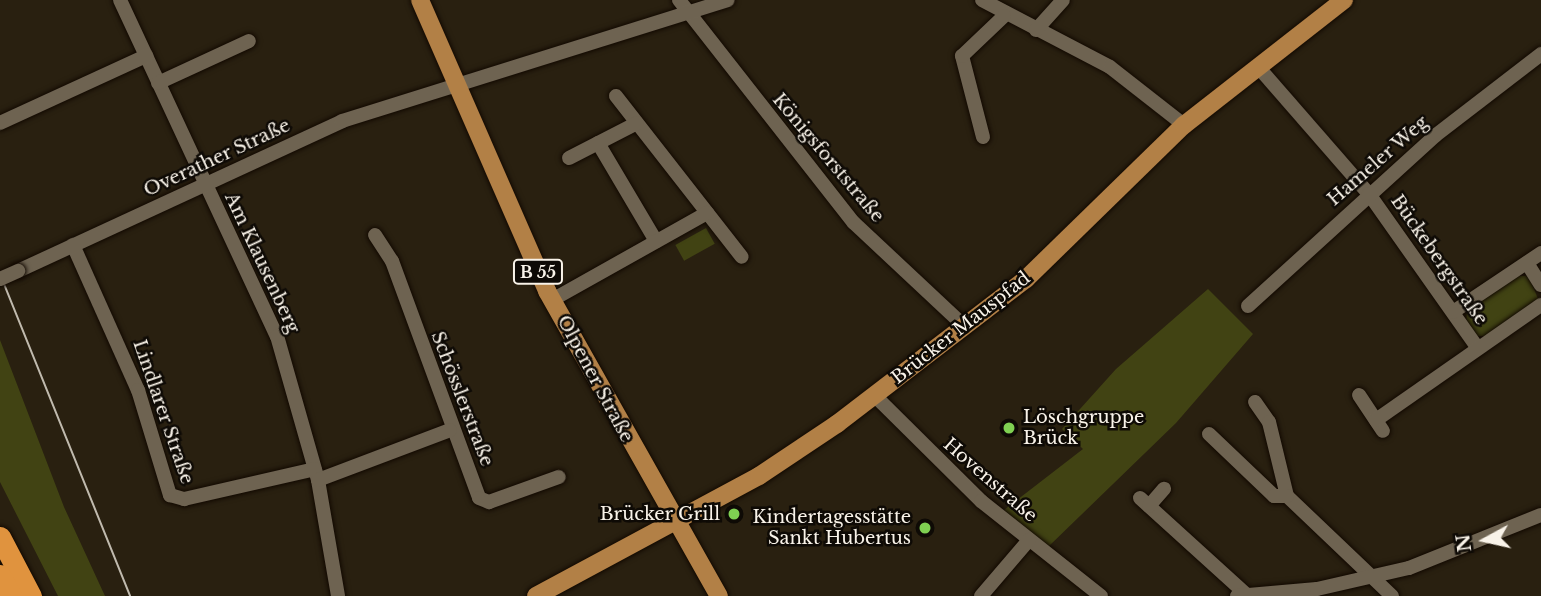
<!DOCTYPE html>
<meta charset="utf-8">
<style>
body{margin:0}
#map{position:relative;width:1541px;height:596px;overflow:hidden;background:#292010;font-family:"Libre Baskerville",serif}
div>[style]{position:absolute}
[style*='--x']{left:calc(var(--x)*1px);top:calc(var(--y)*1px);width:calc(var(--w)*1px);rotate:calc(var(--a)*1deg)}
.green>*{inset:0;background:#414313;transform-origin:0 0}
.roads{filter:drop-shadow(0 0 2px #120900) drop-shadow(0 0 2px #120900)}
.minor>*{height:14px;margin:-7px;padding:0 7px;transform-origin:7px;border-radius:7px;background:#6e6351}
.major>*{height:18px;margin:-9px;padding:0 9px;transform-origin:9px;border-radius:9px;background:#b28046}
.highway>*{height:21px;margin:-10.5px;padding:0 10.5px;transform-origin:10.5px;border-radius:10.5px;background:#e0933e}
.tram>*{height:2px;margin:-1px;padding:0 1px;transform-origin:1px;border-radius:1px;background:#c0baae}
.bridges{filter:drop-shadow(0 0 2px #120900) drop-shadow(0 0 2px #120900)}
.minor-bridge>*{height:14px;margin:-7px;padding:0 7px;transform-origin:7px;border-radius:7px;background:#6e6351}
.dots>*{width:19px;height:19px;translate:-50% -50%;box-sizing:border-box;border:4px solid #0e0a05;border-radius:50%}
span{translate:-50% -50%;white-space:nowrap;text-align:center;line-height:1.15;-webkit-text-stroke:5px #0e0a05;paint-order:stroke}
.shield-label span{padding:2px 5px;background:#0e0a05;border:2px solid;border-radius:5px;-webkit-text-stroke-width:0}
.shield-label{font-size:16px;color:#f9f3e9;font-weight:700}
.street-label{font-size:18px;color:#f9f3e9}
.poi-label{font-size:18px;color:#f9f3e9}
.left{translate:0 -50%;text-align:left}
.right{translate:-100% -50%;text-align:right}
.north{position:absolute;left:1450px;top:505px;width:70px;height:70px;-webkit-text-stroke:5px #0e0a05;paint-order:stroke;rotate:262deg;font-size:19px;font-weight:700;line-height:28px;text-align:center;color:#f9f3e9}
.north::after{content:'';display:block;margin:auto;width:24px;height:32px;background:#f9f3e9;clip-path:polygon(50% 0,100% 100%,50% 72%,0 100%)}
</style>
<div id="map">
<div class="green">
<i style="left:706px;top:228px;width:18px;height:35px;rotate:61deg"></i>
<i style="clip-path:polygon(1516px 276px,1529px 276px,1538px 299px,1488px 336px,1476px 336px,1466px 324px,1467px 310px)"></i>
<i style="clip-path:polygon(1208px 289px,1253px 334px,1176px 423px,1048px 547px,1004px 510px,1083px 449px,1062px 429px,1116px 369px)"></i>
<i style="clip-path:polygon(0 340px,64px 507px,105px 596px,58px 596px,0 482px)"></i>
</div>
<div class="roads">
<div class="minor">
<i style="--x:120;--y:0;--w:371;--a:65"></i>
<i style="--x:277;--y:336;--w:150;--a:74.1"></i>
<i style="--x:318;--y:480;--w:118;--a:80.2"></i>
<i style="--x:679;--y:0;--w:283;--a:51.9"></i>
<i style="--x:854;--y:223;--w:151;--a:43.1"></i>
<i style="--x:982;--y:0;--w:144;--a:27.6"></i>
<i style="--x:1110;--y:67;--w:94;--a:38.1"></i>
<i style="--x:1036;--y:30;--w:40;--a:-48"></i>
<i style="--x:1259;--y:68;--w:167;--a:48.9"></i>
<i style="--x:1369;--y:194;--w:187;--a:54.8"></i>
<i style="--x:158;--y:83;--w:100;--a:-24.8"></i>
<i style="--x:616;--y:96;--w:204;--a:52"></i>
<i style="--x:0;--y:123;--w:161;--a:-24.7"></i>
<i style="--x:983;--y:137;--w:84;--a:-104.5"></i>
<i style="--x:962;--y:56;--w:58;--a:-43.6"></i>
<i style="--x:598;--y:143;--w:114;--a:59.4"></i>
<i style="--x:569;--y:158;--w:76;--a:-27.2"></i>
<i style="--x:375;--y:235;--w:31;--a:57"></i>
<i style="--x:392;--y:261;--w:252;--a:69.8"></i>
<i style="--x:479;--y:498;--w:11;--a:22"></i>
<i style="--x:489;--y:502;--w:74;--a:-19.7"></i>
<i style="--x:73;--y:245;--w:159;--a:65.9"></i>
<i style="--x:138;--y:390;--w:110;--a:73.1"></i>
<i style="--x:170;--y:495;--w:15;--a:16"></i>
<i style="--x:184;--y:499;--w:134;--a:-12.9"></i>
<i style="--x:1527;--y:263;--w:26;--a:58"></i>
<i style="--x:18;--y:271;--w:357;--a:-24.8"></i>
<i style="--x:342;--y:121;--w:404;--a:-17.4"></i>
<i style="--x:552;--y:300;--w:178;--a:-29.3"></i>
<i style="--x:1248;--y:306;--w:254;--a:-42.3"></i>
<i style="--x:1436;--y:135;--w:133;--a:-37.6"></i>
<i style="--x:1453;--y:312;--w:106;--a:-33.8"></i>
<i style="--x:1359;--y:395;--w:43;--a:56.3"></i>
<i style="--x:875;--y:396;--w:149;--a:44.7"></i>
<i style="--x:981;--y:501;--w:153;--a:38.4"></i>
<i style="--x:1255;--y:402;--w:24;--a:55"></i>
<i style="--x:1269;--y:422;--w:76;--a:76.3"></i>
<i style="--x:1287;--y:496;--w:145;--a:43.6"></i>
<i style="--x:1376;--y:420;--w:201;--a:-34.9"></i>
<i style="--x:1209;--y:434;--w:90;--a:43.6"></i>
<i style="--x:1274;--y:496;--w:13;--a:0"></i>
<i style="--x:318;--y:480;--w:141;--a:-20.7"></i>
<i style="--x:1140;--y:498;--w:146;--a:42.2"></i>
<i style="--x:1149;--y:506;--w:23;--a:-49"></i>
<i style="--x:981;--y:596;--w:74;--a:-49.4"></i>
<i style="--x:1237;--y:596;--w:80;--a:-5"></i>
<i style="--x:1317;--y:589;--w:94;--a:-12.9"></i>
<i style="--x:1409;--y:568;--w:142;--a:-21.9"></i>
</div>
<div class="major">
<i style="--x:420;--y:0;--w:318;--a:66.4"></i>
<i style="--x:547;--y:291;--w:350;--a:60.6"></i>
<i style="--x:536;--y:596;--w:253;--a:-28.3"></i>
<i style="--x:759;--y:476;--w:94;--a:-33.7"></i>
<i style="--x:837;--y:424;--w:238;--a:-37.5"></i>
<i style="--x:1026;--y:279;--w:221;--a:-44.3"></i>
<i style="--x:1184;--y:125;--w:203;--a:-38"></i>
</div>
<div class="highway">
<i style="--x:0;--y:537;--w:67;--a:62.3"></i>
<i style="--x:0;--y:575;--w:24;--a:62"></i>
</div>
</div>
<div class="tram">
<i style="--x:0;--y:274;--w:347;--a:68"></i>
</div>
<div class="bridges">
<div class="minor-bridge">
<i style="--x:0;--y:279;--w:20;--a:-24"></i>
</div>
</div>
<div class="dots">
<i style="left:1009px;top:428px;background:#7fd052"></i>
<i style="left:734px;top:514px;background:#7fd052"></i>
<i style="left:925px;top:528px;background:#7fd052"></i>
</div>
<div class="shield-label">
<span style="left:538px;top:272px">B 55</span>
</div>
<div class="street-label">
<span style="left:217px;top:158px;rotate:-25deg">Overather Straße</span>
<span style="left:828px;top:158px;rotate:50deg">Königsforststraße</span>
<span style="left:1378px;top:161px;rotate:-41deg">Hameler Weg</span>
<span style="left:1439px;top:260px;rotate:55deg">Bückebergstraße</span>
<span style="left:262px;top:263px;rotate:65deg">Am Klausenberg</span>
<span style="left:961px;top:328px;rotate:-38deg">Brücker Mauspfad</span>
<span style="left:595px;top:379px;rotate:62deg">Olpener Straße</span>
<span style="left:462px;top:399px;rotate:69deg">Schösslerstraße</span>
<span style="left:163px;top:412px;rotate:71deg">Lindlarer Straße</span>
<span style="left:990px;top:480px;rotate:41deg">Hovenstraße</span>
</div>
<div class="poi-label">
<span class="left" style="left:1023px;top:428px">Löschgruppe<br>Brück</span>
<span class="right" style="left:720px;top:514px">Brücker Grill</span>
<span class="right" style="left:911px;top:528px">Kindertagesstätte<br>Sankt Hubertus</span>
</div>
<div class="north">N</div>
</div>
